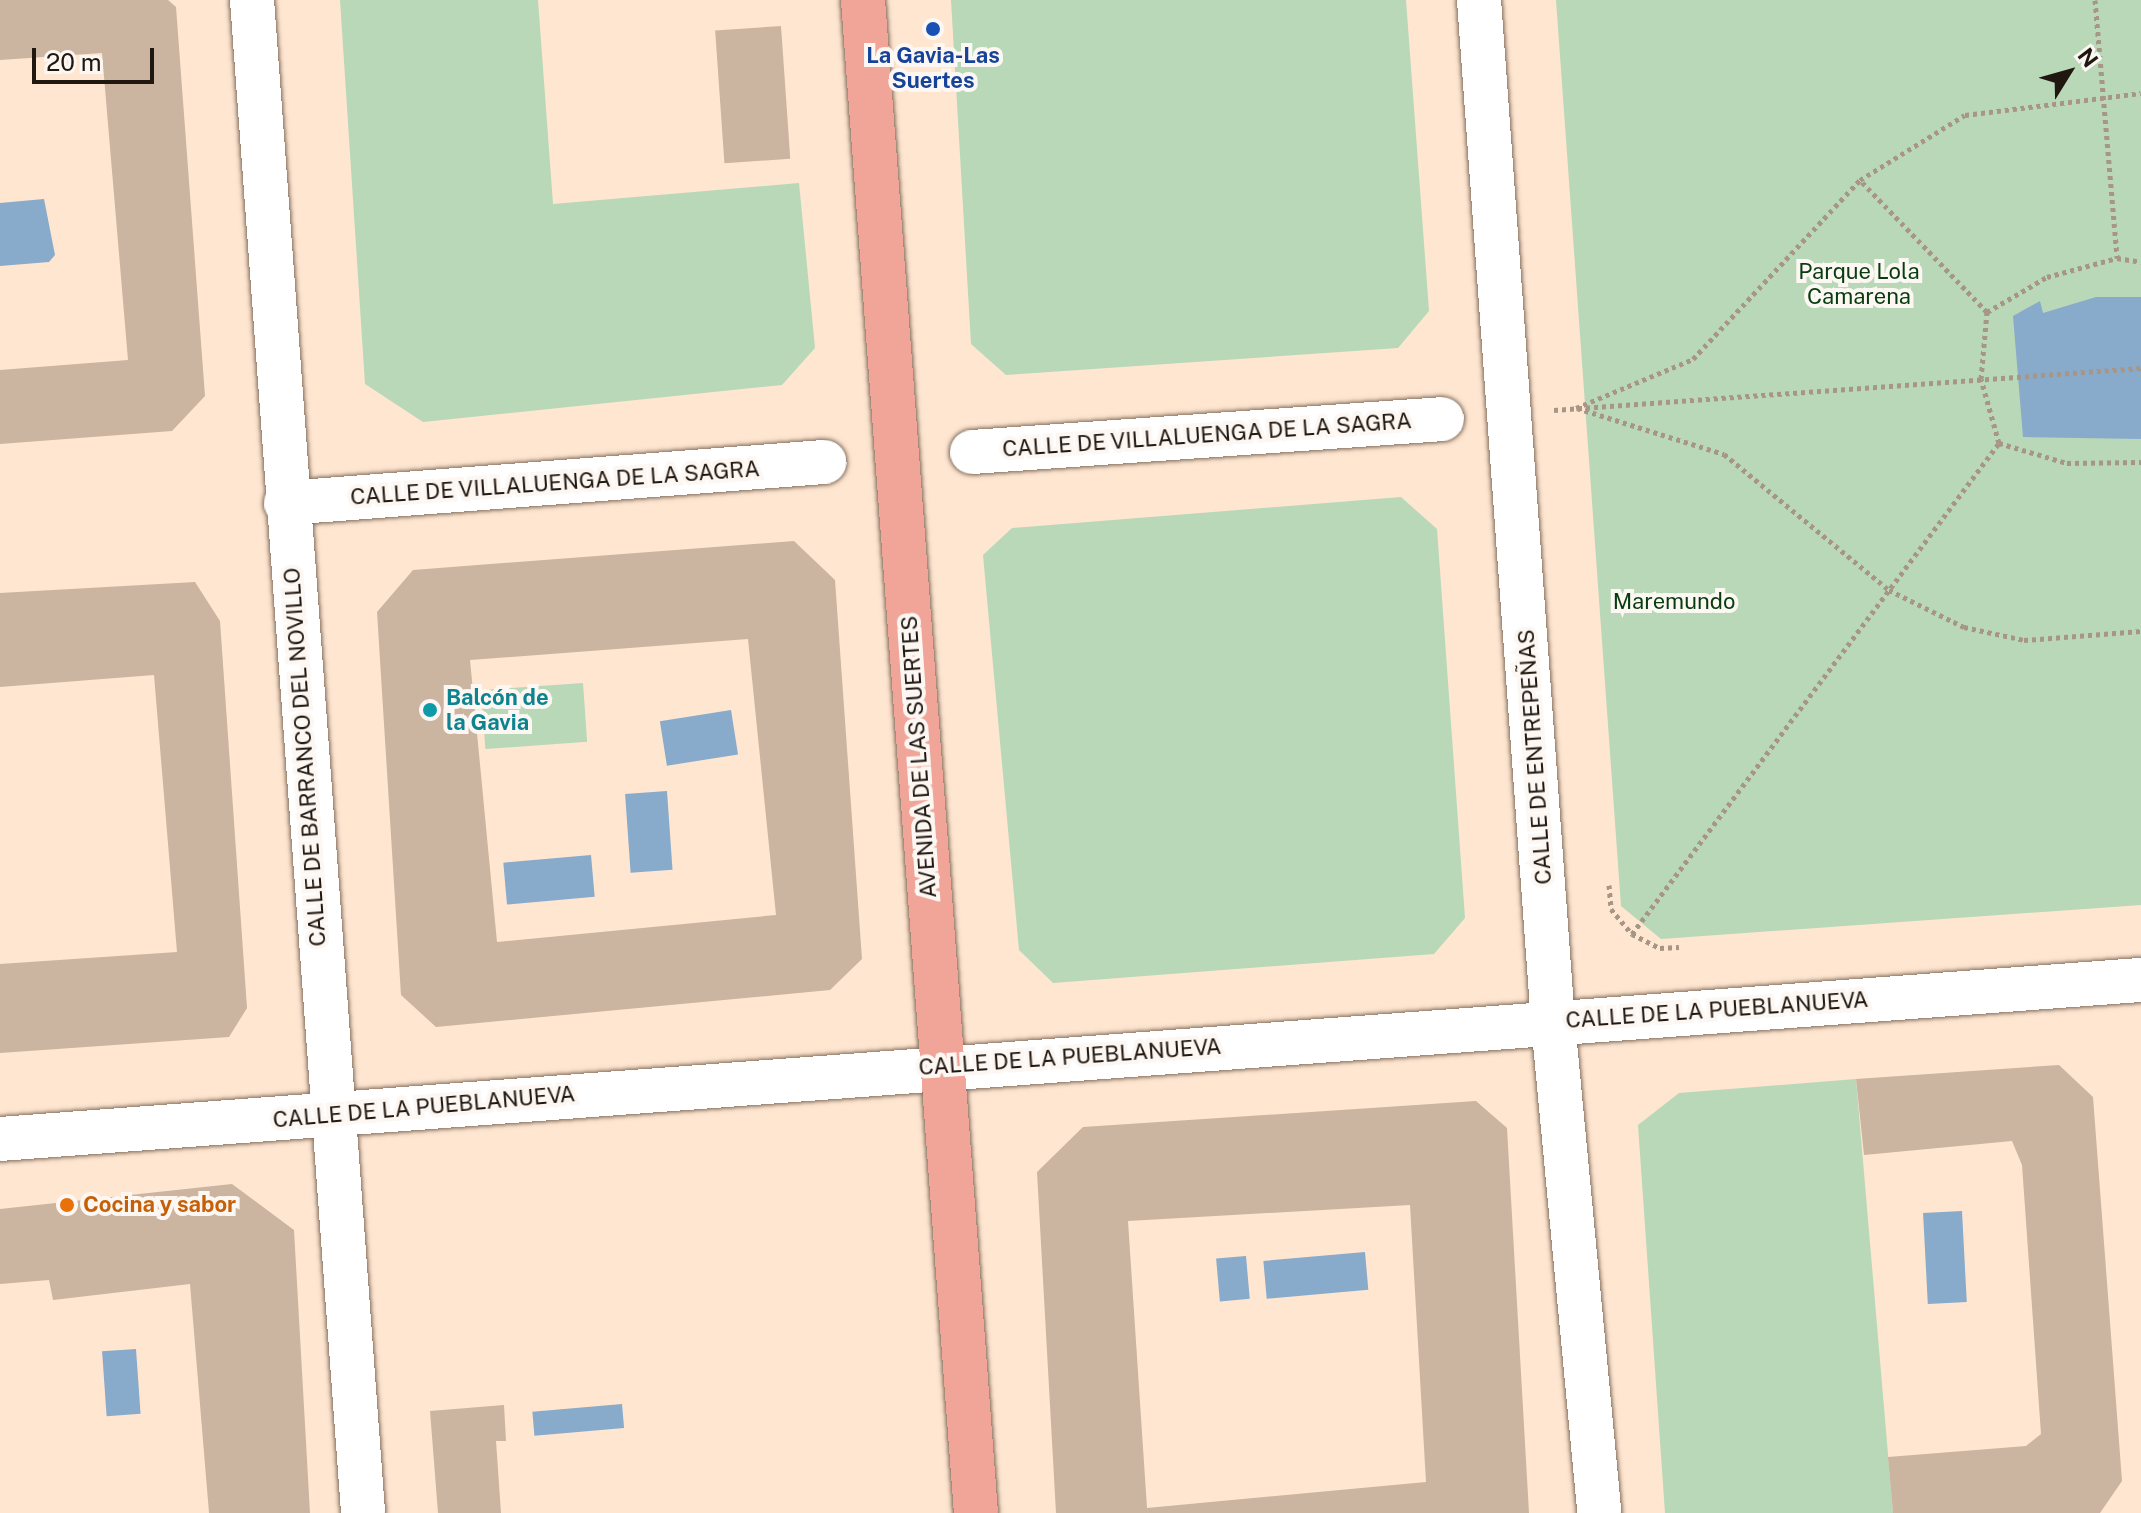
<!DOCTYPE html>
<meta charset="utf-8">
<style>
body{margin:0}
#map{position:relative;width:2141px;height:1513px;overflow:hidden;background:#fee6d1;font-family:"Public Sans",sans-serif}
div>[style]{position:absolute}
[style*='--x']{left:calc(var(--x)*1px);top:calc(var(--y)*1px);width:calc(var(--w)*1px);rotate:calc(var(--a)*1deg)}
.green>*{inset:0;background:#b8d8b8;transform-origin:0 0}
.water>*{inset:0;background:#88aacb;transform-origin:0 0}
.building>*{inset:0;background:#cbb4a0;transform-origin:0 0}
.path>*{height:5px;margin-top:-2.5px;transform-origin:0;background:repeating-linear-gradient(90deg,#a79585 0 4px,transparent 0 8px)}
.roads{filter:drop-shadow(0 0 2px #846f5d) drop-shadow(0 0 2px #846f5d)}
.minor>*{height:44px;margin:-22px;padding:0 22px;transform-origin:22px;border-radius:22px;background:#fff}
.major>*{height:44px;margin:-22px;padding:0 22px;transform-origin:22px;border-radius:22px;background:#f0a598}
.dots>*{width:22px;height:22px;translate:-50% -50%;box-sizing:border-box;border:4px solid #fcf7f3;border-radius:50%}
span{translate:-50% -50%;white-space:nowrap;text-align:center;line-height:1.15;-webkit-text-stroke:8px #fcf7f3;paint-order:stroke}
.transit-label{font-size:22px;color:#164399;font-weight:700}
.park-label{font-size:22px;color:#073c0e}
.street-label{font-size:22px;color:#201710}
.culture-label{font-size:22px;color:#0d838f;font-weight:700}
.left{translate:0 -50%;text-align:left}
.food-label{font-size:22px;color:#c56008;font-weight:700}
.north{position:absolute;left:2029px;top:32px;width:80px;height:80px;-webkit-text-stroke:6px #fcf7f3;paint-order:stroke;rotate:53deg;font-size:22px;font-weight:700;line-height:32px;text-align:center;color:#201710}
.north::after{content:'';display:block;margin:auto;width:28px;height:36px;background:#201710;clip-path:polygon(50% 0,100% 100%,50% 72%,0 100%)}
.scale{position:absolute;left:32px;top:48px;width:122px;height:36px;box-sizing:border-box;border:4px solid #201710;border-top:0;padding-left:10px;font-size:24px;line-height:28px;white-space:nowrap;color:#201710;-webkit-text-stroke:6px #fcf7f3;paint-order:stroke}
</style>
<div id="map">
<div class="green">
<i style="clip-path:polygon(340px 0,538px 0,553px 204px,799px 183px,815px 348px,782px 385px,423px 422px,365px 384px)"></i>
<i style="clip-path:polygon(951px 0,1406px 0,1429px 311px,1398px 348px,1006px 375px,971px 344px)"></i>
<i style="clip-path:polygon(1556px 0,2141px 0,2141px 905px,1661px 939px,1621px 906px)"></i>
<i style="clip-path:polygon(1401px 497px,1437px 529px,1465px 918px,1434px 954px,1053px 983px,1019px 950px,983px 555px,1012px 528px)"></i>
<i style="left:583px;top:683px;width:59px;height:102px;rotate:86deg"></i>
<i style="clip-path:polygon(1856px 1079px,1893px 1513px,1665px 1513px,1638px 1125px,1679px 1093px)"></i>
</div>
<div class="water">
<i style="clip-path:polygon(44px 199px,55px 255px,49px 262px,0 266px,0 203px)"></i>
<i style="clip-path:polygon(2096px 297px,2141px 297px,2141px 439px,2023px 437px,2013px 316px,2040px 301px,2043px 313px)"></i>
<i style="left:731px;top:710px;width:45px;height:72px;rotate:81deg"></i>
<i style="left:667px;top:791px;width:79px;height:42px;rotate:86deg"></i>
<i style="left:591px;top:855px;width:42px;height:88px;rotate:85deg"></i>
<i style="left:1962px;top:1211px;width:91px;height:39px;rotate:87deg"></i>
<i style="left:1365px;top:1252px;width:38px;height:102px;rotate:85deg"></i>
<i style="left:1246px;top:1256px;width:43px;height:30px;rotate:85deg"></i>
<i style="left:136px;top:1349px;width:65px;height:34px;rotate:86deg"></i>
<i style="left:622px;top:1404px;width:24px;height:90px;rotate:85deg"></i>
</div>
<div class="building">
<i style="clip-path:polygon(0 0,168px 0,176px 7px,205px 396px,172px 431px,0 444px,0 370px,128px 360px,102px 53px,0 60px)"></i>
<i style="left:781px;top:26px;width:133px;height:66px;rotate:86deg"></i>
<i style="clip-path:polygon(evenodd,794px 541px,835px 580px,862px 959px,830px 990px,436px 1027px,401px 995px,377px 612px,413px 570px,794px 541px,748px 639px,776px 915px,497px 942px,470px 660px,748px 639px)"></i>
<i style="clip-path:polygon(195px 582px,220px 621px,247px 1008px,229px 1037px,0 1053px,0 964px,177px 952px,154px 675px,0 687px,0 593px)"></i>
<i style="clip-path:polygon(2059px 1065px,2093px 1097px,2122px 1481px,2100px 1513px,1893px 1513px,1888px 1457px,2026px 1446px,2041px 1434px,2022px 1165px,2012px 1141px,1864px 1155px,1856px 1079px)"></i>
<i style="clip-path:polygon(evenodd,1476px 1101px,1507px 1128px,1529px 1513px,1056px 1513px,1037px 1172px,1083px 1127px,1476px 1101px,1410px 1205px,1426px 1482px,1147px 1508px,1128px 1221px,1410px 1205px)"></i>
<i style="clip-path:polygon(232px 1184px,294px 1230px,310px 1513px,209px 1513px,190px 1284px,53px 1300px,49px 1280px,0 1284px,0 1209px)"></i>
<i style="clip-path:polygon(504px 1405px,506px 1441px,496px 1441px,501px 1513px,438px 1513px,430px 1411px)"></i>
</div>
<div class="path">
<i style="--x:2095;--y:0;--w:259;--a:85.1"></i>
<i style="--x:1987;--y:312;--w:69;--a:-30.3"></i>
<i style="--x:2047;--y:277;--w:73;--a:-15.2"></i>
<i style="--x:2117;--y:258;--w:24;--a:9"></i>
<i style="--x:1576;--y:408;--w:127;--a:-22.7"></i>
<i style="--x:1693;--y:359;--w:245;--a:-47"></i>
<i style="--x:1860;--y:180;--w:123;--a:-31.8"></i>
<i style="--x:1965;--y:115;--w:177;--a:-7.1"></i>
<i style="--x:1577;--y:408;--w:154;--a:17.4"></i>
<i style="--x:1724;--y:454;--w:214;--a:39.5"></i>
<i style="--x:1889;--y:590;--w:84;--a:26.3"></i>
<i style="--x:1964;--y:627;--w:61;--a:12.2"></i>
<i style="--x:2024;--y:640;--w:117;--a:-4.4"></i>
<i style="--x:1554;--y:410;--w:589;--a:-4.09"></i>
<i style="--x:1999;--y:443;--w:71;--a:16.4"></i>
<i style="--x:2067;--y:463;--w:74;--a:-0.8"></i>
<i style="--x:1609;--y:885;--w:24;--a:85"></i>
<i style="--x:1611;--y:909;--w:33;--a:50"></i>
<i style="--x:1632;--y:934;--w:31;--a:27"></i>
<i style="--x:1660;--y:948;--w:19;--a:-3"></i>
<i style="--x:1632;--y:934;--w:613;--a:-53.22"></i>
<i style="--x:1999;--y:443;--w:66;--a:-105.7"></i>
<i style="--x:1981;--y:379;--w:67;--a:-84.9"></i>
<i style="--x:1987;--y:312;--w:183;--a:-133.9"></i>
</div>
<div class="roads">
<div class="minor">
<i style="--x:252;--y:0;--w:1517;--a:85.8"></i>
<i style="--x:1479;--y:0;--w:1025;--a:85.86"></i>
<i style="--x:1553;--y:1022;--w:493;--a:84.6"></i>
<i style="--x:972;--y:452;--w:471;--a:-4"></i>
<i style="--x:286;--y:503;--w:540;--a:-4.36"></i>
<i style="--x:0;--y:1139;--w:2147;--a:-4.25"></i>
</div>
<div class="major">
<i style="--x:863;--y:0;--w:1517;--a:85.73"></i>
</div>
</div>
<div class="dots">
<i style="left:933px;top:29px;background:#1a4fb4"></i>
<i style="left:430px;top:710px;background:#0f9aa8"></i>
<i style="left:67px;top:1205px;background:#e8710a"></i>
</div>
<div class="transit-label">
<span style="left:933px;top:68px">La Gavia-Las<br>Suertes</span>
</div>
<div class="park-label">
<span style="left:1859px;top:284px">Parque Lola<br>Camarena</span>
<span style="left:1674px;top:602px">Maremundo</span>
</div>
<div class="street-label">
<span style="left:1207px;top:435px;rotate:-4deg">CALLE DE VILLALUENGA DE LA SAGRA</span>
<span style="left:555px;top:483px;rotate:-4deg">CALLE DE VILLALUENGA DE LA SAGRA</span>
<span style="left:305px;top:757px;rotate:-94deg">CALLE DE BARRANCO DEL NOVILLO</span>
<span style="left:919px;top:757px;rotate:-94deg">AVENIDA DE LAS SUERTES</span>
<span style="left:1535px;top:757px;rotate:-94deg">CALLE DE ENTREPEÑAS</span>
<span style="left:1717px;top:1010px;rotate:-4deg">CALLE DE LA PUEBLANUEVA</span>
<span style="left:1070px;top:1057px;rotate:-4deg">CALLE DE LA PUEBLANUEVA</span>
<span style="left:424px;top:1107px;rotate:-5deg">CALLE DE LA PUEBLANUEVA</span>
</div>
<div class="culture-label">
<span class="left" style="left:446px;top:710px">Balcón de<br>la Gavia</span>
</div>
<div class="food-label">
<span class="left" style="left:83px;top:1205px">Cocina y sabor</span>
</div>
<div class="north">N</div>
<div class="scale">20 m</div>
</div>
